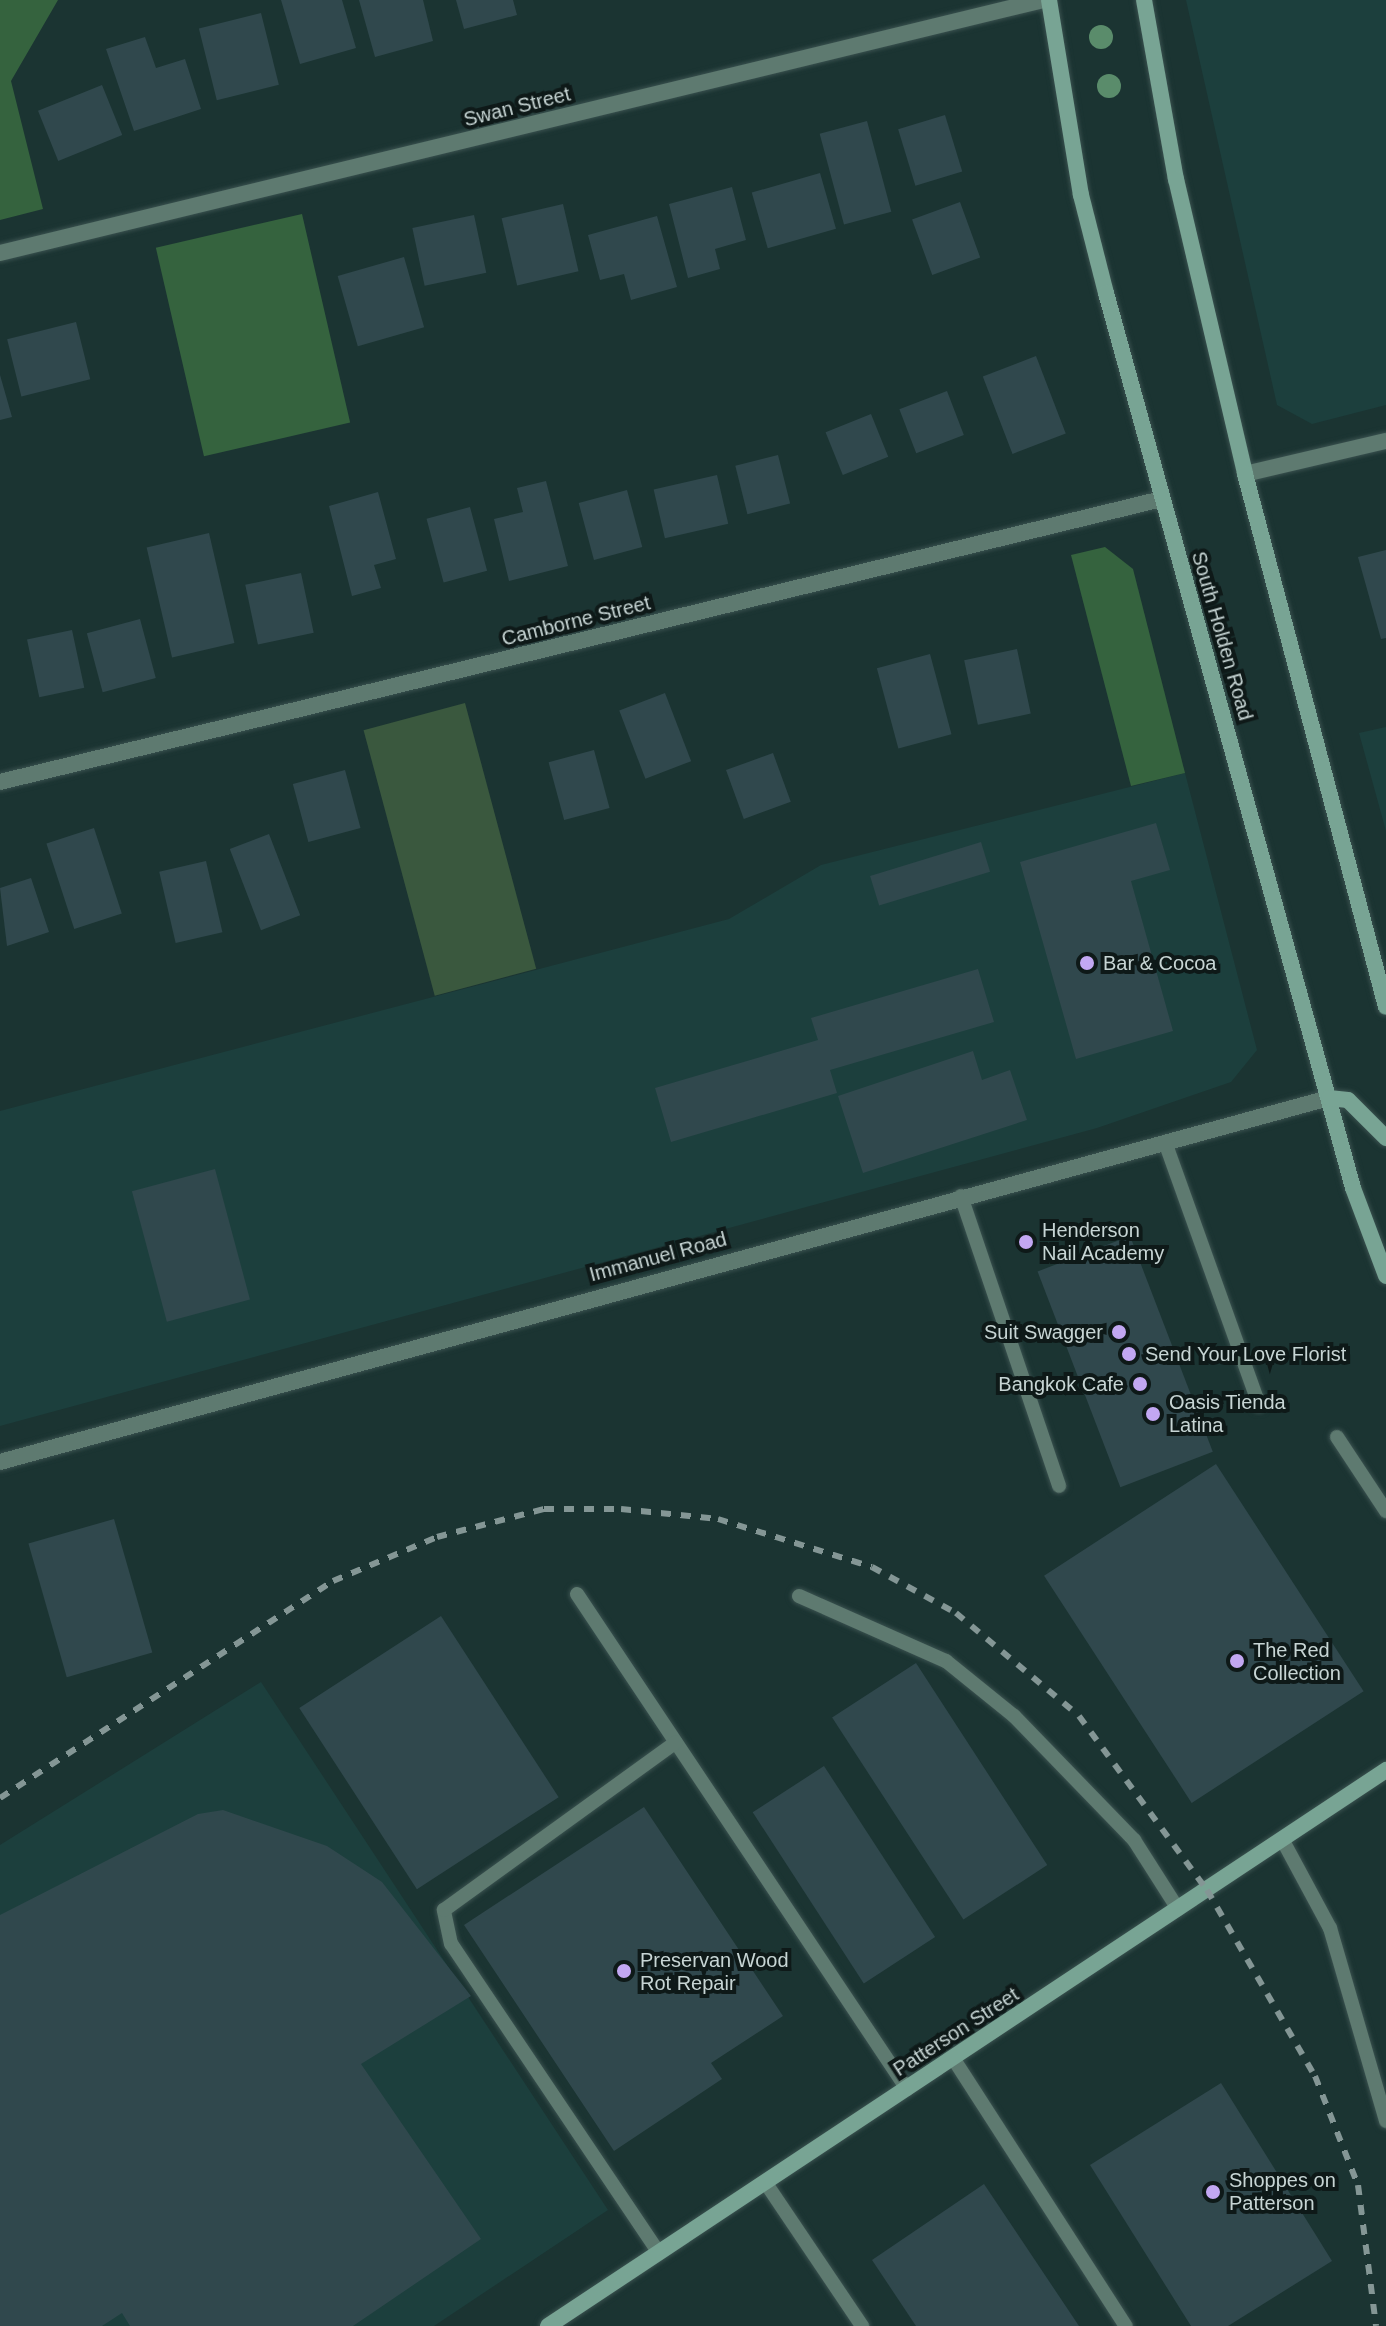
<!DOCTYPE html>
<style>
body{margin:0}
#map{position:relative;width:1386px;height:2326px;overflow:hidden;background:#1b3432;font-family:Helvetica,sans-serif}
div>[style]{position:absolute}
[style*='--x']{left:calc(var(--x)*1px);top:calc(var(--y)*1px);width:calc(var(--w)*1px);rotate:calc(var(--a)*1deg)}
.built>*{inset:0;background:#1c3f3d}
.green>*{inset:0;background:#3a583e;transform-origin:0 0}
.forest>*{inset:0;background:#35633e;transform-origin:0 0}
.building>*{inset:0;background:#30484d;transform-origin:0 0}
.roads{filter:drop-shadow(0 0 2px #3a514f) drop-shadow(0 0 2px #3a514f)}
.lane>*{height:14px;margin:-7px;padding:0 7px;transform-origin:7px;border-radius:7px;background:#5e7a70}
.street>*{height:16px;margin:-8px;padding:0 8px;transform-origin:8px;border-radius:8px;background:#5e7a70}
.secondary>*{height:16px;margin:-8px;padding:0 8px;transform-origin:8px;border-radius:8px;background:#78a494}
.rail>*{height:6px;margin-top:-3px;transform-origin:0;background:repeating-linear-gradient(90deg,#849695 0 10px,transparent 0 20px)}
.trees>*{width:24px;height:24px;margin:-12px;border-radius:50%;background:#5a8c6b}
.dots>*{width:22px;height:22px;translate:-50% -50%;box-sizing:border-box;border:4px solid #0e1918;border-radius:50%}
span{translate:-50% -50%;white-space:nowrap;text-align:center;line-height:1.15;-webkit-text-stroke:8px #0e1918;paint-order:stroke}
.street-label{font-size:20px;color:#c7d5d4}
.poi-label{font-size:20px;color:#c7d5d4}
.left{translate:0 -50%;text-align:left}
.right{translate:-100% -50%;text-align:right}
</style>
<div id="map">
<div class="built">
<i style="clip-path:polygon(1186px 0,1386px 0,1386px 405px,1312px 424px,1277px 405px)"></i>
<i style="clip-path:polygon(1386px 727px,1386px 831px,1359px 733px)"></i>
<i style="clip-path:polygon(1185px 773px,1257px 1050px,1231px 1082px,1097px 1128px,0 1426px,0 1111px,729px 919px,821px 865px)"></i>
<i style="clip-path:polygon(261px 1682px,608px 2210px,434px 2326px,0 2326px,0 1845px)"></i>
</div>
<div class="green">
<i style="left:465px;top:703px;width:275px;height:105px;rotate:75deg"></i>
</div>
<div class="forest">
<i style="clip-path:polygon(0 0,58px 0,11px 81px,43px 209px,0 220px)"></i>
<i style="left:302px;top:214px;width:214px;height:150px;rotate:77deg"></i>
<i style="clip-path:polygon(1105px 547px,1133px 569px,1185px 773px,1131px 786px,1071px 555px)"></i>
</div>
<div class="building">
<i style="clip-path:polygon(281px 0,342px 0,356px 48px,300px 64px)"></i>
<i style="clip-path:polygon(359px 0,423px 0,433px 41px,375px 57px)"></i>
<i style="clip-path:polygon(456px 0,513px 0,517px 15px,464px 29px)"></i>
<i style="left:261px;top:13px;width:74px;height:64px;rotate:76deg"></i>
<i style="clip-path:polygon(145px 37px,156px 68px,185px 59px,201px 109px,134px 131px,106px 49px)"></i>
<i style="left:102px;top:85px;width:54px;height:69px;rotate:68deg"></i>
<i style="left:945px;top:115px;width:59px;height:49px;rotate:73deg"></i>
<i style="left:867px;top:121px;width:94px;height:49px;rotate:75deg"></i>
<i style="left:820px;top:173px;width:58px;height:71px;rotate:74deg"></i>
<i style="clip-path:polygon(732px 187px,746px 240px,715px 249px,720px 269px,688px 278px,669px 204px)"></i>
<i style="left:960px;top:202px;width:59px;height:51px;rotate:70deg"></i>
<i style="left:563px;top:204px;width:69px;height:63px;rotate:77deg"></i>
<i style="left:474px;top:215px;width:59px;height:63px;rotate:78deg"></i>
<i style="clip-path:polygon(657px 216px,677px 287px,631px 300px,624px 274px,600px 280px,588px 235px)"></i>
<i style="left:404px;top:257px;width:73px;height:69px;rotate:74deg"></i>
<i style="left:76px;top:322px;width:59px;height:71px;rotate:76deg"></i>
<i style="left:1036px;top:356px;width:83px;height:57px;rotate:69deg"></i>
<i style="clip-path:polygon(0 375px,12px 417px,0 420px)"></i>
<i style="left:947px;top:391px;width:47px;height:51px;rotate:69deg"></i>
<i style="left:871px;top:414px;width:46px;height:49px;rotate:68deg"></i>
<i style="left:778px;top:455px;width:50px;height:44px;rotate:76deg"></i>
<i style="left:717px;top:475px;width:50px;height:65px;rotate:77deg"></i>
<i style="clip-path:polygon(546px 481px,568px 566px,509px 581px,494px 519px,523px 512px,517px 488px)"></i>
<i style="left:627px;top:490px;width:59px;height:50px;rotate:75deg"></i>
<i style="clip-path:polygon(378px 492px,396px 559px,374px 565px,381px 588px,352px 596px,329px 506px)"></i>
<i style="left:470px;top:507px;width:66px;height:45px;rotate:75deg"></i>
<i style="left:209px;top:533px;width:113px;height:64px;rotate:77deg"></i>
<i style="clip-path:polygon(1386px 550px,1386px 638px,1381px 639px,1358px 557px)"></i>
<i style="left:301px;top:573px;width:61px;height:57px;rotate:78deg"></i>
<i style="left:140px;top:619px;width:61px;height:55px;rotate:75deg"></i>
<i style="left:72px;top:630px;width:59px;height:46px;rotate:78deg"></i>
<i style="left:1017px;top:649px;width:66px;height:54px;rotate:78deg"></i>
<i style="left:930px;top:654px;width:83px;height:55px;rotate:75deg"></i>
<i style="left:665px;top:693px;width:73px;height:49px;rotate:69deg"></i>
<i style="left:594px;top:750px;width:60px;height:47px;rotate:75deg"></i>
<i style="left:773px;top:753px;width:52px;height:50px;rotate:70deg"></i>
<i style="left:345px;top:770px;width:60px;height:54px;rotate:75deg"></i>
<i style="clip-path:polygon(1156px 823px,1170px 870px,1131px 881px,1173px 1031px,1076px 1059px,1020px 862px)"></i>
<i style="left:94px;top:828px;width:90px;height:50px;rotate:72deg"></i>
<i style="left:269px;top:834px;width:87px;height:42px;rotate:69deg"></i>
<i style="left:981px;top:842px;width:31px;height:116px;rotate:73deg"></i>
<i style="left:206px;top:861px;width:73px;height:48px;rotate:77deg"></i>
<i style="clip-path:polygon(31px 878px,49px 932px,7px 946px,0 888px)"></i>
<i style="clip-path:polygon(978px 969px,994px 1022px,830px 1070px,837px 1093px,671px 1142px,655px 1088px,818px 1040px,811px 1018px)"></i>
<i style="clip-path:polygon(973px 1051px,982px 1080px,1010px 1070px,1027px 1120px,863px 1173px,838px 1096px)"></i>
<i style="left:215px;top:1169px;width:135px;height:86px;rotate:75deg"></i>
<i style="left:1130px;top:1236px;width:231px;height:99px;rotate:69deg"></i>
<i style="left:1216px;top:1464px;width:271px;height:205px;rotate:57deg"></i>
<i style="left:114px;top:1519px;width:139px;height:89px;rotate:74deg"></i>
<i style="left:441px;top:1616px;width:216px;height:169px;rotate:57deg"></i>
<i style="left:916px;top:1663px;width:241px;height:100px;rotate:57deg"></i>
<i style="left:824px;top:1766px;width:204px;height:85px;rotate:57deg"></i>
<i style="clip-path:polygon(644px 1807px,783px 2016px,711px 2063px,722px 2079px,614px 2151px,464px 1925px)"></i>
<i style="clip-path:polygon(223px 1810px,327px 1846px,382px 1882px,471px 1996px,361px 2064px,481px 2239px,353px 2326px,130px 2326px,122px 2313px,102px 2326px,0 2326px,0 1915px,198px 1814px)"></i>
<i style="clip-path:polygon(1221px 2083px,1332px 2261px,1228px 2326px,1191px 2326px,1090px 2165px)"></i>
<i style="clip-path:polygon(984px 2184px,1079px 2326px,916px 2326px,872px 2260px)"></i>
</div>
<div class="roads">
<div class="lane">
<i style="--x:1165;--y:1142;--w:279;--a:70.3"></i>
<i style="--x:961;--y:1196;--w:306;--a:71.3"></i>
<i style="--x:1337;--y:1437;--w:89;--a:56.5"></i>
<i style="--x:577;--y:1594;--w:595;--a:56.31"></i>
<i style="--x:799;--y:1596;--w:161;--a:23.9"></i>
<i style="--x:946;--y:1661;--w:87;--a:39"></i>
<i style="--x:1014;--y:1716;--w:173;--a:45.9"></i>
<i style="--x:1134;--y:1840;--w:82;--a:57.5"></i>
<i style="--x:1282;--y:1839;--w:101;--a:61.7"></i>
<i style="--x:1330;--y:1928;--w:201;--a:73.8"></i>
<i style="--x:953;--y:2058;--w:319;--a:57.2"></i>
<i style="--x:765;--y:2182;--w:174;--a:56"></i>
<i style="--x:659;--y:2253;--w:372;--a:-123.9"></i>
<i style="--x:451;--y:1944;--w:35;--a:-102"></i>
<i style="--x:444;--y:1910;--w:286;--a:-35.9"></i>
</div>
<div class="street">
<i style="--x:0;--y:253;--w:1073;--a:-13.63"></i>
<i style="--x:1245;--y:474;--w:145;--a:-13.2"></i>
<i style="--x:0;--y:782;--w:1196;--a:-13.69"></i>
<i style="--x:0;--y:1462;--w:1378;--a:-15.32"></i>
</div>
<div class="secondary">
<i style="--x:1049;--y:0;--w:198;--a:80.7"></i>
<i style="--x:1081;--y:195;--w:101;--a:75.7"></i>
<i style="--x:1106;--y:293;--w:928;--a:74.57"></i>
<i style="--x:1353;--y:1188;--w:94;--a:69.4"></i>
<i style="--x:1144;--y:0;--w:182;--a:79.9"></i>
<i style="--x:1176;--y:179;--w:303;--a:76.8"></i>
<i style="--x:1245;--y:474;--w:551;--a:75.18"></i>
<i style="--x:1329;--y:1098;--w:19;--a:6"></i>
<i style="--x:1348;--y:1100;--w:54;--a:45"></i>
<i style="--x:548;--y:2326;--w:1006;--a:-33.56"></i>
</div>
</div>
<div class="rail">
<i style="--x:0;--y:1798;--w:397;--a:-33.1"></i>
<i style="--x:333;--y:1581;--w:113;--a:-22.9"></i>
<i style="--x:437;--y:1537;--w:111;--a:-14.7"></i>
<i style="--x:544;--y:1509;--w:77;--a:0"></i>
<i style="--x:621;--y:1509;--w:98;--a:5.9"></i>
<i style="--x:718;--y:1519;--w:161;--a:17.3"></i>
<i style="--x:872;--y:1567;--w:96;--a:28.7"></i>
<i style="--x:956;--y:1613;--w:160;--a:39.9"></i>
<i style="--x:1079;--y:1716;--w:216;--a:53.7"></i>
<i style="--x:1207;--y:1890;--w:215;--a:59.9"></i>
<i style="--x:1315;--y:2076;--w:117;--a:68.5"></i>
<i style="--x:1358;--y:2185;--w:142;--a:82.7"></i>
</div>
<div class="trees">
<i style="left:1101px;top:37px"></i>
<i style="left:1109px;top:86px"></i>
</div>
<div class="dots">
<i style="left:1087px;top:963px;background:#c2a7f2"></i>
<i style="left:1026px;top:1242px;background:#c2a7f2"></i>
<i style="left:1119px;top:1332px;background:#c2a7f2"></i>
<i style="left:1129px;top:1354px;background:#c2a7f2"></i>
<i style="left:1140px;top:1384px;background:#c2a7f2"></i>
<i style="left:1153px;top:1414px;background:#c2a7f2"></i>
<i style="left:1237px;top:1661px;background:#c2a7f2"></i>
<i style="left:624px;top:1971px;background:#c2a7f2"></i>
<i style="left:1213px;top:2192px;background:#c2a7f2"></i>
</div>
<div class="street-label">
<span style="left:517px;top:107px;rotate:-14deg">Swan Street</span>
<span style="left:576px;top:621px;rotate:-14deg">Camborne Street</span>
<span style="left:1222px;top:636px;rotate:74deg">South Holden Road</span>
<span style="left:658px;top:1257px;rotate:-15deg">Immanuel Road</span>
<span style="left:956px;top:2032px;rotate:-33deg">Patterson Street</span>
</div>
<div class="poi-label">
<span class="left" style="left:1103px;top:963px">Bar &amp; Cocoa</span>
<span class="left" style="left:1042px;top:1242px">Henderson<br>Nail Academy</span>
<span class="right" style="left:1103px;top:1332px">Suit Swagger</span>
<span class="left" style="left:1145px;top:1354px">Send Your Love Florist</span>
<span class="right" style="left:1124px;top:1384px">Bangkok Cafe</span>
<span class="left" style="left:1169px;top:1414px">Oasis Tienda<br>Latina</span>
<span class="left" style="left:1253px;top:1662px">The Red<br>Collection</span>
<span class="left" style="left:640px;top:1972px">Preservan Wood<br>Rot Repair</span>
<span class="left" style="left:1229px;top:2192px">Shoppes on<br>Patterson</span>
</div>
</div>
